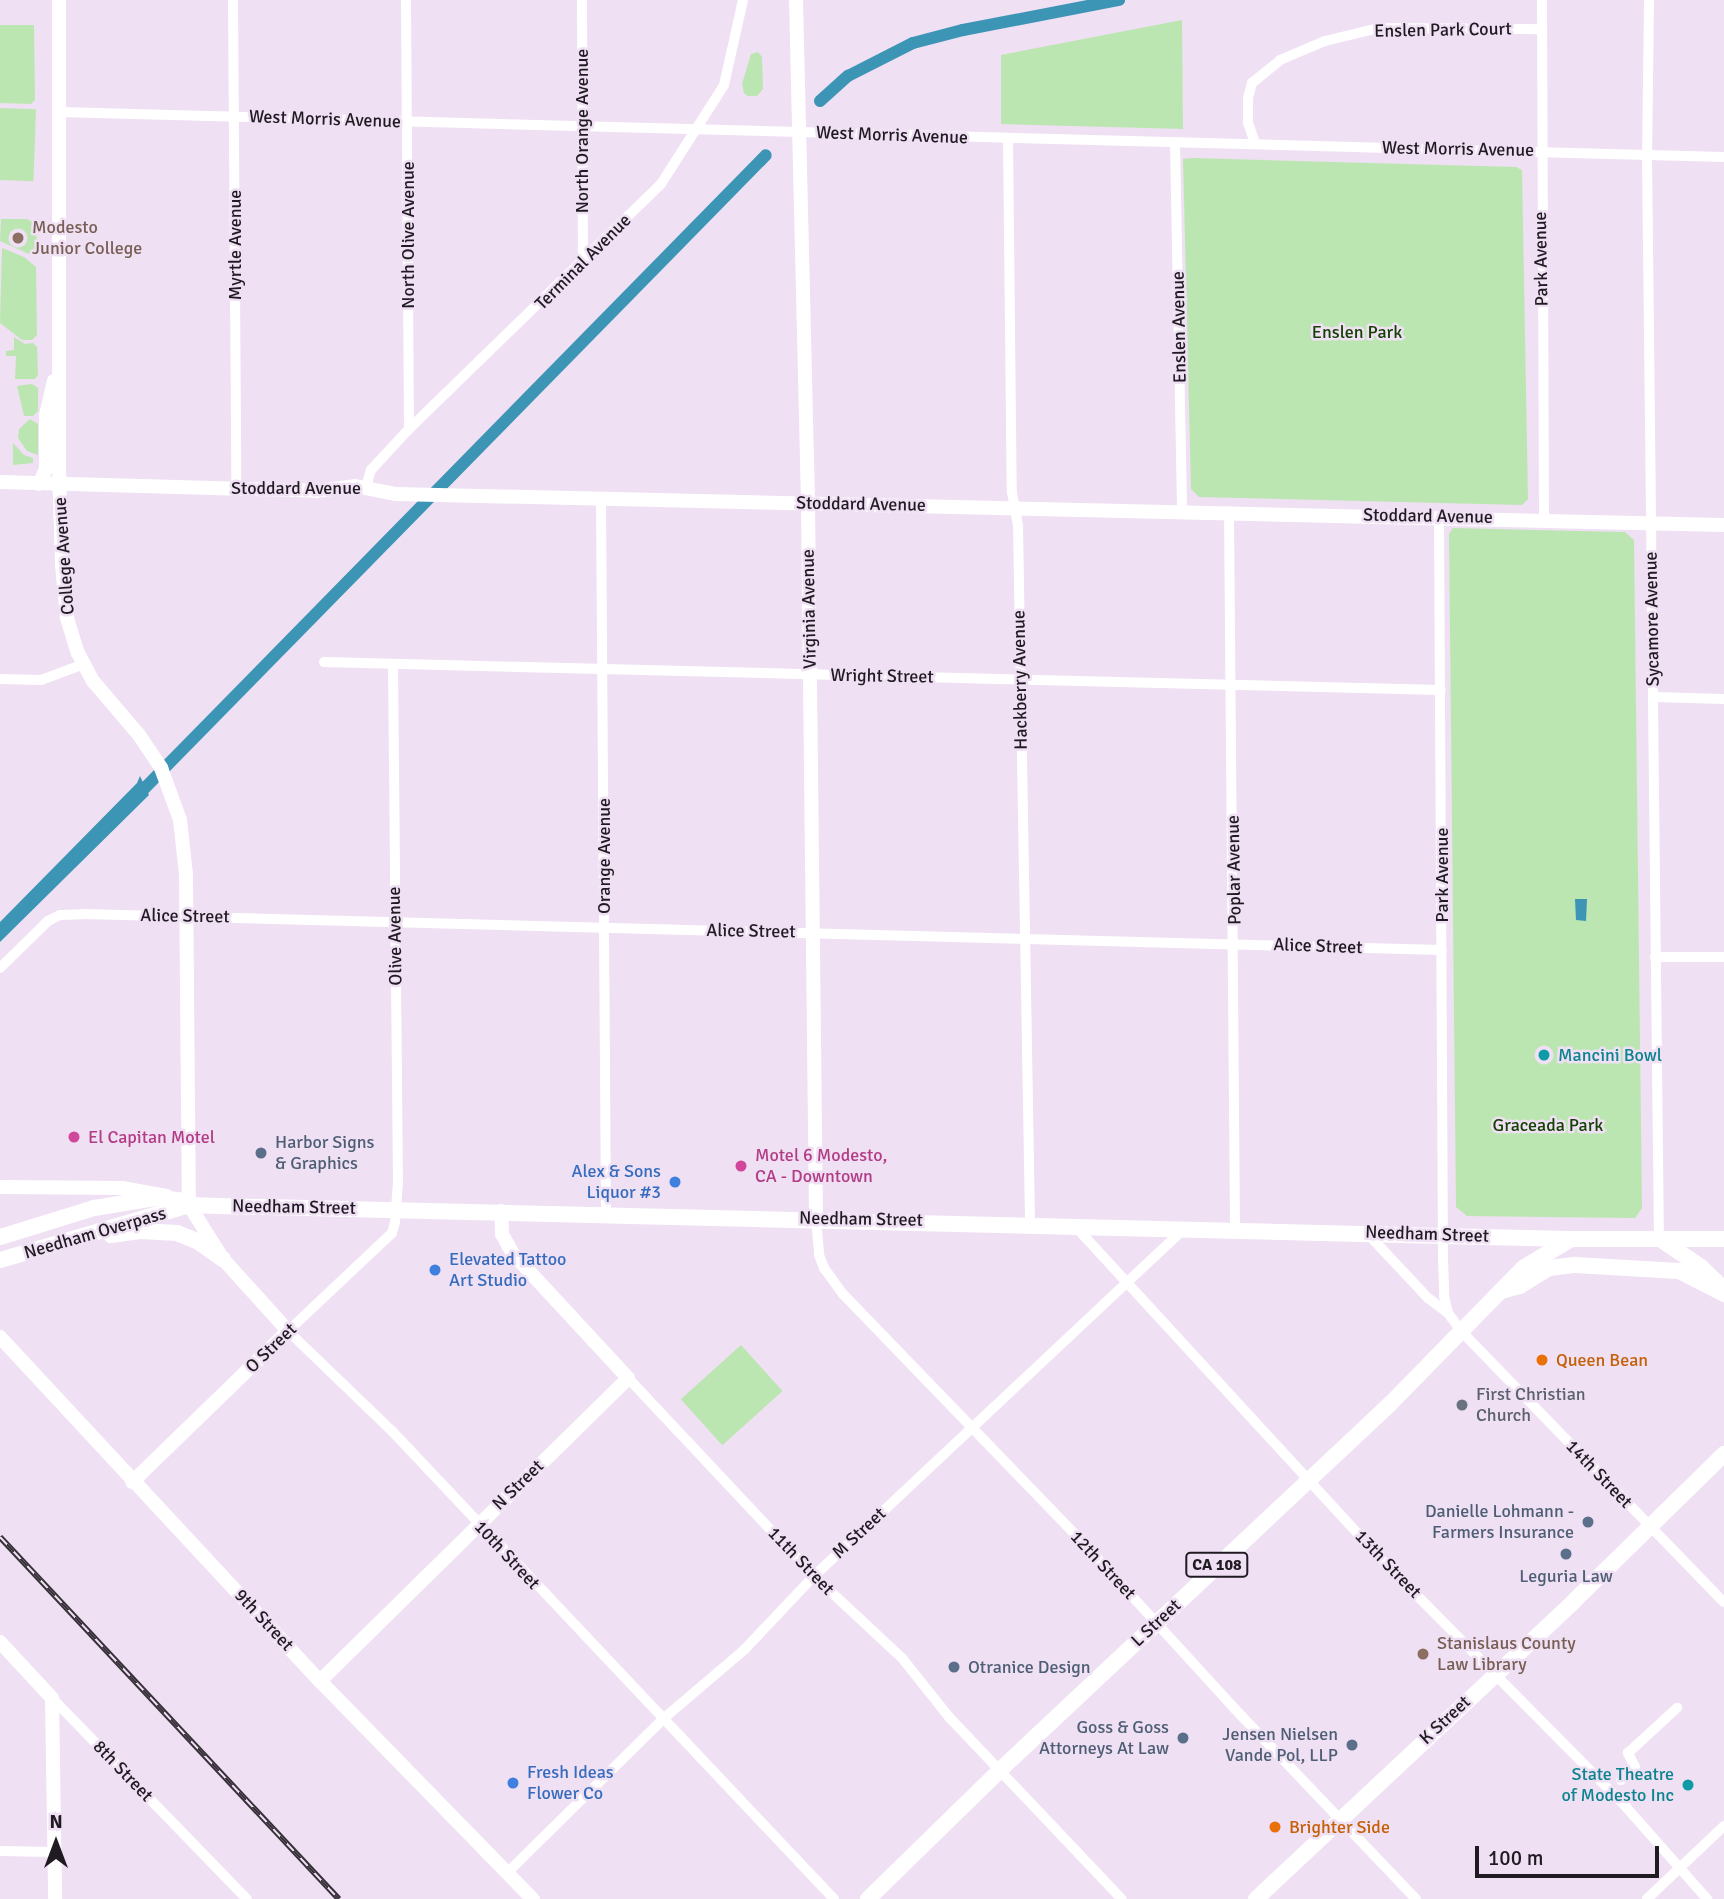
<!DOCTYPE html>
<style>
body{margin:0}
#map{position:relative;width:1724px;height:1899px;overflow:hidden;background:#efe0f3;font-family:Signika,sans-serif}
div>[style]{position:absolute}
[style*='--x']{left:calc(var(--x)*1px);top:calc(var(--y)*1px);width:calc(var(--w)*1px);rotate:calc(var(--a)*1deg)}
.green>*{inset:0;background:#bce6b1;transform-origin:0 0}
.water>*{inset:0;background:#3c95b5}
.canal>*{height:12px;margin:-6px;padding:0 6px;transform-origin:6px;border-radius:6px;background:#3c95b5}
.street>*{height:10px;margin:-5px;padding:0 5px;transform-origin:5px;border-radius:5px;background:#fff}
.secondary>*{height:14px;margin:-7px;padding:0 7px;transform-origin:7px;border-radius:7px;background:#fff}
.primary>*{height:16px;margin:-8px;padding:0 8px;transform-origin:8px;border-radius:8px;background:#fff}
.rail>*{height:6px;margin-top:-3px;transform-origin:0;background:repeating-linear-gradient(90deg,#efe0f3 0 10px,#363038 0 20px);box-sizing:border-box;border-block:2px solid #363038}
.dots>*{width:19px;height:19px;translate:-50% -50%;box-sizing:border-box;border:4px solid #efe0f3;border-radius:50%}
span{translate:-50% -50%;white-space:nowrap;text-align:center;line-height:1.15;-webkit-text-stroke:5px #efe0f3;paint-order:stroke}
.shield-label span{padding:2px 5px;background:#efe0f3;border:2px solid;border-radius:5px;-webkit-text-stroke-width:0}
.shield-label{font-size:16px;color:#201b22;font-weight:700}
.street-label{font-size:18px;color:#201b22}
.education-label{font-size:18px;color:#785e54}
.left{translate:0 -50%;text-align:left}
.park-label{font-size:18px;color:#134003}
.culture-label{font-size:18px;color:#0d838f}
.right{translate:-100% -50%;text-align:right}
.hotel-label{font-size:18px;color:#b23c85}
.service-label{font-size:18px;color:#4e5e75}
.shop-label{font-size:18px;color:#366cbe}
.food-label{font-size:18px;color:#c56008}
.worship-label{font-size:18px;color:#5b616d}
.north{position:absolute;left:21px;top:1808px;width:70px;height:70px;-webkit-text-stroke:5px #efe0f3;paint-order:stroke;rotate:0deg;font-size:19px;font-weight:700;line-height:28px;text-align:center;color:#201b22}
.north::after{content:'';display:block;margin:auto;width:24px;height:32px;background:#201b22;clip-path:polygon(50% 0,100% 100%,50% 72%,0 100%)}
.scale{position:absolute;left:1475px;top:1846px;width:184px;height:32px;box-sizing:border-box;border:4px solid #201b22;border-top:0;padding-left:9px;font-size:21px;line-height:24px;white-space:nowrap;color:#201b22;-webkit-text-stroke:5px #efe0f3;paint-order:stroke}
</style>
<div id="map">
<div class="green">
<i style="clip-path:polygon(1182px 20px,1183px 129px,1001px 124px,1001px 55px)"></i>
<i style="clip-path:polygon(0 25px,34px 25px,35px 100px,31px 104px,0 103px)"></i>
<i style="clip-path:polygon(758px 52px,762px 57px,763px 89px,757px 96px,748px 96px,744px 93px,742px 84px,751px 54px)"></i>
<i style="left:0;top:108px;width:36px;height:72px;rotate:2deg"></i>
<i style="clip-path:polygon(1193px 158px,1516px 167px,1522px 170px,1528px 499px,1522px 505px,1199px 497px,1191px 489px,1183px 159px)"></i>
<i style="clip-path:polygon(1px 219px,27px 219px,33px 222px,37px 226px,36px 252px,29px 254px,0 241px)"></i>
<i style="clip-path:polygon(2px 248px,24px 257px,36px 267px,37px 335px,32px 340px,22px 340px,0 323px)"></i>
<i style="clip-path:polygon(14px 337px,25px 344px,33px 343px,37px 347px,38px 375px,35px 379px,15px 379px,16px 356px,6px 356px,6px 351px,14px 350px)"></i>
<i style="clip-path:polygon(32px 384px,38px 388px,38px 411px,33px 416px,24px 416px,17px 386px)"></i>
<i style="clip-path:polygon(30px 419px,38px 424px,38px 455px,27px 451px,18px 438px,19px 429px)"></i>
<i style="clip-path:polygon(13px 443px,24px 455px,33px 458px,33px 463px,13px 465px)"></i>
<i style="clip-path:polygon(1453px 528px,1625px 532px,1634px 540px,1642px 1208px,1635px 1218px,1467px 1216px,1456px 1207px,1449px 534px)"></i>
<i style="left:741px;top:1345px;width:62px;height:81px;rotate:48deg"></i>
</div>
<div class="water">
<i style="clip-path:polygon(140px 776px,149px 795px,0 942px,0 922px,137px 783px)"></i>
<i style="clip-path:polygon(1575px 899px,1587px 899px,1586px 921px,1576px 920px)"></i>
</div>
<div class="canal">
<i style="--x:820;--y:101;--w:38;--a:-42"></i>
<i style="--x:848;--y:76;--w:73;--a:-26.9"></i>
<i style="--x:913;--y:43;--w:52;--a:-14.6"></i>
<i style="--x:963;--y:30;--w:159;--a:-10.9"></i>
<i style="--x:136;--y:797;--w:899;--a:-45.54"></i>
</div>
<div class="street">
<i style="--x:233;--y:0;--w:489;--a:89.6"></i>
<i style="--x:406;--y:0;--w:429;--a:89.6"></i>
<i style="--x:582;--y:0;--w:262;--a:89.8"></i>
<i style="--x:1542;--y:0;--w:518;--a:89.78"></i>
<i style="--x:1649;--y:0;--w:154;--a:90.7"></i>
<i style="--x:1647;--y:154;--w:1085;--a:89.37"></i>
<i style="--x:59;--y:112;--w:1666;--a:1.55"></i>
<i style="--x:1008;--y:138;--w:354;--a:89.4"></i>
<i style="--x:1012;--y:492;--w:35;--a:80"></i>
<i style="--x:1018;--y:526;--w:697;--a:89.01"></i>
<i style="--x:1175;--y:143;--w:367;--a:88.9"></i>
<i style="--x:1255;--y:143;--w:21;--a:-109"></i>
<i style="--x:1248;--y:123;--w:25;--a:-90"></i>
<i style="--x:1248;--y:98;--w:16;--a:-75"></i>
<i style="--x:1252;--y:83;--w:36;--a:-39"></i>
<i style="--x:1280;--y:60;--w:49;--a:-22.9"></i>
<i style="--x:1325;--y:41;--w:56;--a:-13.5"></i>
<i style="--x:1379;--y:28;--w:163;--a:0.4"></i>
<i style="--x:366;--y:487;--w:18;--a:-74"></i>
<i style="--x:371;--y:470;--w:56;--a:-47.2"></i>
<i style="--x:409;--y:429;--w:351;--a:-44.2"></i>
<i style="--x:661;--y:184;--w:117;--a:-57.5"></i>
<i style="--x:724;--y:85;--w:87;--a:-77.4"></i>
<i style="--x:601;--y:498;--w:715;--a:89.6"></i>
<i style="--x:1229;--y:511;--w:717;--a:89.52"></i>
<i style="--x:1439;--y:516;--w:743;--a:89.69"></i>
<i style="--x:1443;--y:1259;--w:37;--a:88"></i>
<i style="--x:1444;--y:1296;--w:17;--a:77"></i>
<i style="--x:324;--y:662;--w:1117;--a:1.44"></i>
<i style="--x:393;--y:664;--w:518;--a:89.45"></i>
<i style="--x:398;--y:1182;--w:40;--a:94.3"></i>
<i style="--x:395;--y:1222;--w:11;--a:105"></i>
<i style="--x:392;--y:1233;--w:143;--a:136.7"></i>
<i style="--x:288;--y:1331;--w:144;--a:43.9"></i>
<i style="--x:392;--y:1431;--w:644;--a:46.64"></i>
<i style="--x:0;--y:679;--w:41;--a:1.4"></i>
<i style="--x:41;--y:680;--w:46;--a:-20.4"></i>
<i style="--x:1654;--y:697;--w:70;--a:1.6"></i>
<i style="--x:1655;--y:957;--w:69;--a:0"></i>
<i style="--x:0;--y:968;--w:67;--a:-44.4"></i>
<i style="--x:48;--y:921;--w:13;--a:-27"></i>
<i style="--x:60;--y:915;--w:23;--a:-2"></i>
<i style="--x:83;--y:914;--w:1359;--a:1.52"></i>
<i style="--x:816;--y:1218;--w:37;--a:85"></i>
<i style="--x:819;--y:1255;--w:14;--a:69"></i>
<i style="--x:824;--y:1268;--w:32;--a:54"></i>
<i style="--x:843;--y:1294;--w:351;--a:46"></i>
<i style="--x:1087;--y:1547;--w:218;--a:47.6"></i>
<i style="--x:1234;--y:1708;--w:264;--a:46.4"></i>
<i style="--x:1074;--y:1225;--w:451;--a:47.4"></i>
<i style="--x:1379;--y:1557;--w:351;--a:45.3"></i>
<i style="--x:1626;--y:1807;--w:123;--a:48.6"></i>
<i style="--x:1366;--y:1232;--w:91;--a:46.8"></i>
<i style="--x:1428;--y:1298;--w:25;--a:37"></i>
<i style="--x:1448;--y:1313;--w:24;--a:54"></i>
<i style="--x:1462;--y:1332;--w:376;--a:45.9"></i>
<i style="--x:628;--y:1378;--w:272;--a:46.8"></i>
<i style="--x:814;--y:1576;--w:120;--a:43"></i>
<i style="--x:902;--y:1658;--w:75;--a:51.5"></i>
<i style="--x:949;--y:1717;--w:251;--a:46.5"></i>
<i style="--x:52;--y:1698;--w:280;--a:45.9"></i>
<i style="--x:1621;--y:1780;--w:19;--a:-43"></i>
<i style="--x:1635;--y:1767;--w:16;--a:-117"></i>
<i style="--x:1628;--y:1753;--w:67;--a:-42.6"></i>
<i style="--x:0;--y:1851;--w:53;--a:1.1"></i>
<i style="--x:508;--y:1872;--w:218;--a:-44.6"></i>
<i style="--x:663;--y:1719;--w:106;--a:-40.4"></i>
<i style="--x:744;--y:1650;--w:102;--a:-46.6"></i>
<i style="--x:814;--y:1576;--w:509;--a:-43.17"></i>
<i style="--x:1647;--y:1899;--w:106;--a:-43.5"></i>
</div>
<div class="secondary">
<i style="--x:59;--y:0;--w:469;--a:90"></i>
<i style="--x:59;--y:469;--w:96;--a:88.2"></i>
<i style="--x:62;--y:565;--w:53;--a:84.6"></i>
<i style="--x:67;--y:618;--w:37;--a:73"></i>
<i style="--x:78;--y:653;--w:32;--a:62"></i>
<i style="--x:93;--y:681;--w:71;--a:49.6"></i>
<i style="--x:139;--y:735;--w:40;--a:56"></i>
<i style="--x:161;--y:768;--w:55;--a:69.9"></i>
<i style="--x:180;--y:820;--w:54;--a:83.7"></i>
<i style="--x:186;--y:874;--w:331;--a:89.5"></i>
<i style="--x:189;--y:1205;--w:64;--a:57.8"></i>
<i style="--x:223;--y:1259;--w:97;--a:47.9"></i>
<i style="--x:288;--y:1331;--w:217;--a:135.9"></i>
<i style="--x:796;--y:0;--w:502;--a:88.63"></i>
<i style="--x:808;--y:502;--w:716;--a:89.36"></i>
<i style="--x:0;--y:482;--w:316;--a:1.6"></i>
<i style="--x:316;--y:491;--w:39;--a:-7"></i>
<i style="--x:355;--y:486;--w:42;--a:11"></i>
<i style="--x:396;--y:494;--w:1328;--a:1.34"></i>
<i style="--x:39;--y:484;--w:17;--a:-65"></i>
<i style="--x:46;--y:469;--w:54;--a:-90"></i>
<i style="--x:46;--y:415;--w:35;--a:-77"></i>
<i style="--x:0;--y:1187;--w:122;--a:0.5"></i>
<i style="--x:122;--y:1188;--w:46;--a:10.1"></i>
<i style="--x:0;--y:1337;--w:470;--a:47.1"></i>
<i style="--x:320;--y:1681;--w:305;--a:45.7"></i>
<i style="--x:0;--y:1642;--w:76;--a:47.1"></i>
<i style="--x:52;--y:1698;--w:201;--a:89.1"></i>
<i style="--x:320;--y:1681;--w:432;--a:-44.5"></i>
<i style="--x:628;--y:1378;--w:169;--a:-132.8"></i>
<i style="--x:513;--y:1254;--w:23;--a:-119"></i>
<i style="--x:502;--y:1234;--w:23;--a:-92"></i>
</div>
<div class="primary">
<i style="--x:111;--y:1235;--w:29;--a:-8"></i>
<i style="--x:140;--y:1231;--w:37;--a:3"></i>
<i style="--x:177;--y:1233;--w:22;--a:22"></i>
<i style="--x:197;--y:1241;--w:32;--a:35"></i>
<i style="--x:0;--y:1237;--w:98;--a:-17.1"></i>
<i style="--x:94;--y:1208;--w:63;--a:-9.2"></i>
<i style="--x:156;--y:1198;--w:22;--a:5"></i>
<i style="--x:178;--y:1200;--w:12;--a:24"></i>
<i style="--x:189;--y:1205;--w:30;--a:2"></i>
<i style="--x:219;--y:1206;--w:1352;--a:1.4"></i>
<i style="--x:1571;--y:1239;--w:153;--a:0"></i>
<i style="--x:1660;--y:1239;--w:50;--a:34.3"></i>
<i style="--x:1701;--y:1267;--w:29;--a:44"></i>
<i style="--x:0;--y:1260;--w:197;--a:-16.2"></i>
<i style="--x:1501;--y:1291;--w:20;--a:-15"></i>
<i style="--x:1520;--y:1286;--w:34;--a:-32"></i>
<i style="--x:1549;--y:1268;--w:26;--a:-7"></i>
<i style="--x:1575;--y:1265;--w:104;--a:3.3"></i>
<i style="--x:1679;--y:1271;--w:51;--a:27.1"></i>
<i style="--x:868;--y:1899;--w:185;--a:-44.3"></i>
<i style="--x:1000;--y:1770;--w:535;--a:-43.18"></i>
<i style="--x:1390;--y:1404;--w:190;--a:-45.6"></i>
<i style="--x:1523;--y:1268;--w:56;--a:-31.1"></i>
<i style="--x:1256;--y:1899;--w:437;--a:-43.1"></i>
<i style="--x:1575;--y:1600;--w:209;--a:-44.4"></i>
</div>
<div class="rail">
<i style="--x:0;--y:1537;--w:496;--a:46.9"></i>
</div>
<div class="dots">
<i style="left:18px;top:238px;background:#8d6e63"></i>
<i style="left:1544px;top:1055px;background:#0f9aa8"></i>
<i style="left:74px;top:1137px;background:#d1479c"></i>
<i style="left:261px;top:1153px;background:#5c6f8a"></i>
<i style="left:741px;top:1166px;background:#d1479c"></i>
<i style="left:675px;top:1182px;background:#3f7fe0"></i>
<i style="left:435px;top:1270px;background:#3f7fe0"></i>
<i style="left:1542px;top:1360px;background:#e8710a"></i>
<i style="left:1462px;top:1405px;background:#6b7280"></i>
<i style="left:1588px;top:1522px;background:#5c6f8a"></i>
<i style="left:1566px;top:1554px;background:#5c6f8a"></i>
<i style="left:1423px;top:1654px;background:#8d6e63"></i>
<i style="left:954px;top:1667px;background:#5c6f8a"></i>
<i style="left:1183px;top:1738px;background:#5c6f8a"></i>
<i style="left:1352px;top:1745px;background:#5c6f8a"></i>
<i style="left:513px;top:1783px;background:#3f7fe0"></i>
<i style="left:1688px;top:1785px;background:#0f9aa8"></i>
<i style="left:1275px;top:1827px;background:#e8710a"></i>
</div>
<div class="shield-label">
<span style="left:1217px;top:1565px">CA 108</span>
</div>
<div class="street-label">
<span style="left:1443px;top:30px;rotate:-1deg">Enslen Park Court</span>
<span style="left:325px;top:119px;rotate:2deg">West Morris Avenue</span>
<span style="left:582px;top:131px;rotate:-90deg">North Orange Avenue</span>
<span style="left:892px;top:135px;rotate:2deg">West Morris Avenue</span>
<span style="left:1458px;top:149px;rotate:1deg">West Morris Avenue</span>
<span style="left:408px;top:235px;rotate:-90deg">North Olive Avenue</span>
<span style="left:235px;top:245px;rotate:-90deg">Myrtle Avenue</span>
<span style="left:1541px;top:259px;rotate:-91deg">Park Avenue</span>
<span style="left:583px;top:262px;rotate:-45deg">Terminal Avenue</span>
<span style="left:1179px;top:327px;rotate:-91deg">Enslen Avenue</span>
<span style="left:296px;top:488px">Stoddard Avenue</span>
<span style="left:861px;top:504px;rotate:1deg">Stoddard Avenue</span>
<span style="left:1428px;top:516px;rotate:1deg">Stoddard Avenue</span>
<span style="left:64px;top:556px;rotate:-94deg">College Avenue</span>
<span style="left:809px;top:609px;rotate:-91deg">Virginia Avenue</span>
<span style="left:1652px;top:619px;rotate:-91deg">Sycamore Avenue</span>
<span style="left:882px;top:676px;rotate:1deg">Wright Street</span>
<span style="left:1020px;top:680px;rotate:-91deg">Hackberry Avenue</span>
<span style="left:604px;top:856px;rotate:-90deg">Orange Avenue</span>
<span style="left:1234px;top:870px;rotate:-91deg">Poplar Avenue</span>
<span style="left:1442px;top:875px;rotate:-90deg">Park Avenue</span>
<span style="left:185px;top:916px;rotate:1deg">Alice Street</span>
<span style="left:751px;top:931px;rotate:1deg">Alice Street</span>
<span style="left:395px;top:936px;rotate:-91deg">Olive Avenue</span>
<span style="left:1318px;top:946px;rotate:2deg">Alice Street</span>
<span style="left:294px;top:1207px;rotate:1deg">Needham Street</span>
<span style="left:861px;top:1219px;rotate:1deg">Needham Street</span>
<span style="left:95px;top:1233px;rotate:-16deg">Needham Overpass</span>
<span style="left:1427px;top:1234px;rotate:2deg">Needham Street</span>
<span style="left:271px;top:1348px;rotate:-44deg">O Street</span>
<span style="left:1599px;top:1474px;rotate:46deg">14th Street</span>
<span style="left:518px;top:1485px;rotate:-44deg">N Street</span>
<span style="left:859px;top:1533px;rotate:-43deg">M Street</span>
<span style="left:507px;top:1555px;rotate:47deg">10th Street</span>
<span style="left:801px;top:1561px;rotate:46deg">11th Street</span>
<span style="left:1388px;top:1564px;rotate:46deg">13th Street</span>
<span style="left:1103px;top:1565px;rotate:47deg">12th Street</span>
<span style="left:264px;top:1620px;rotate:47deg">9th Street</span>
<span style="left:1156px;top:1623px;rotate:-43deg">L Street</span>
<span style="left:1445px;top:1720px;rotate:-43deg">K Street</span>
<span style="left:123px;top:1771px;rotate:46deg">8th Street</span>
</div>
<div class="education-label">
<span class="left" style="left:32px;top:238px">Modesto<br>Junior College</span>
<span class="left" style="left:1437px;top:1654px">Stanislaus County<br>Law Library</span>
</div>
<div class="park-label">
<span style="left:1357px;top:332px">Enslen Park</span>
<span style="left:1548px;top:1125px">Graceada Park</span>
</div>
<div class="culture-label">
<span class="left" style="left:1558px;top:1055px">Mancini Bowl</span>
<span class="right" style="left:1674px;top:1785px">State Theatre<br>of Modesto Inc</span>
</div>
<div class="hotel-label">
<span class="left" style="left:88px;top:1137px">El Capitan Motel</span>
<span class="left" style="left:755px;top:1166px">Motel 6 Modesto,<br>CA - Downtown</span>
</div>
<div class="service-label">
<span class="left" style="left:275px;top:1153px">Harbor Signs<br>&amp; Graphics</span>
<span class="right" style="left:1574px;top:1522px">Danielle Lohmann -<br>Farmers Insurance</span>
<span style="left:1566px;top:1576px">Leguria Law</span>
<span class="left" style="left:968px;top:1667px">Otranice Design</span>
<span class="right" style="left:1169px;top:1738px">Goss &amp; Goss<br>Attorneys At Law</span>
<span class="right" style="left:1338px;top:1745px">Jensen Nielsen<br>Vande Pol, LLP</span>
</div>
<div class="shop-label">
<span class="right" style="left:661px;top:1182px">Alex &amp; Sons<br>Liquor #3</span>
<span class="left" style="left:449px;top:1270px">Elevated Tattoo<br>Art Studio</span>
<span class="left" style="left:527px;top:1783px">Fresh Ideas<br>Flower Co</span>
</div>
<div class="food-label">
<span class="left" style="left:1556px;top:1360px">Queen Bean</span>
<span class="left" style="left:1289px;top:1827px">Brighter Side</span>
</div>
<div class="worship-label">
<span class="left" style="left:1476px;top:1405px">First Christian<br>Church</span>
</div>
<div class="north">N</div>
<div class="scale">100 m</div>
</div>
